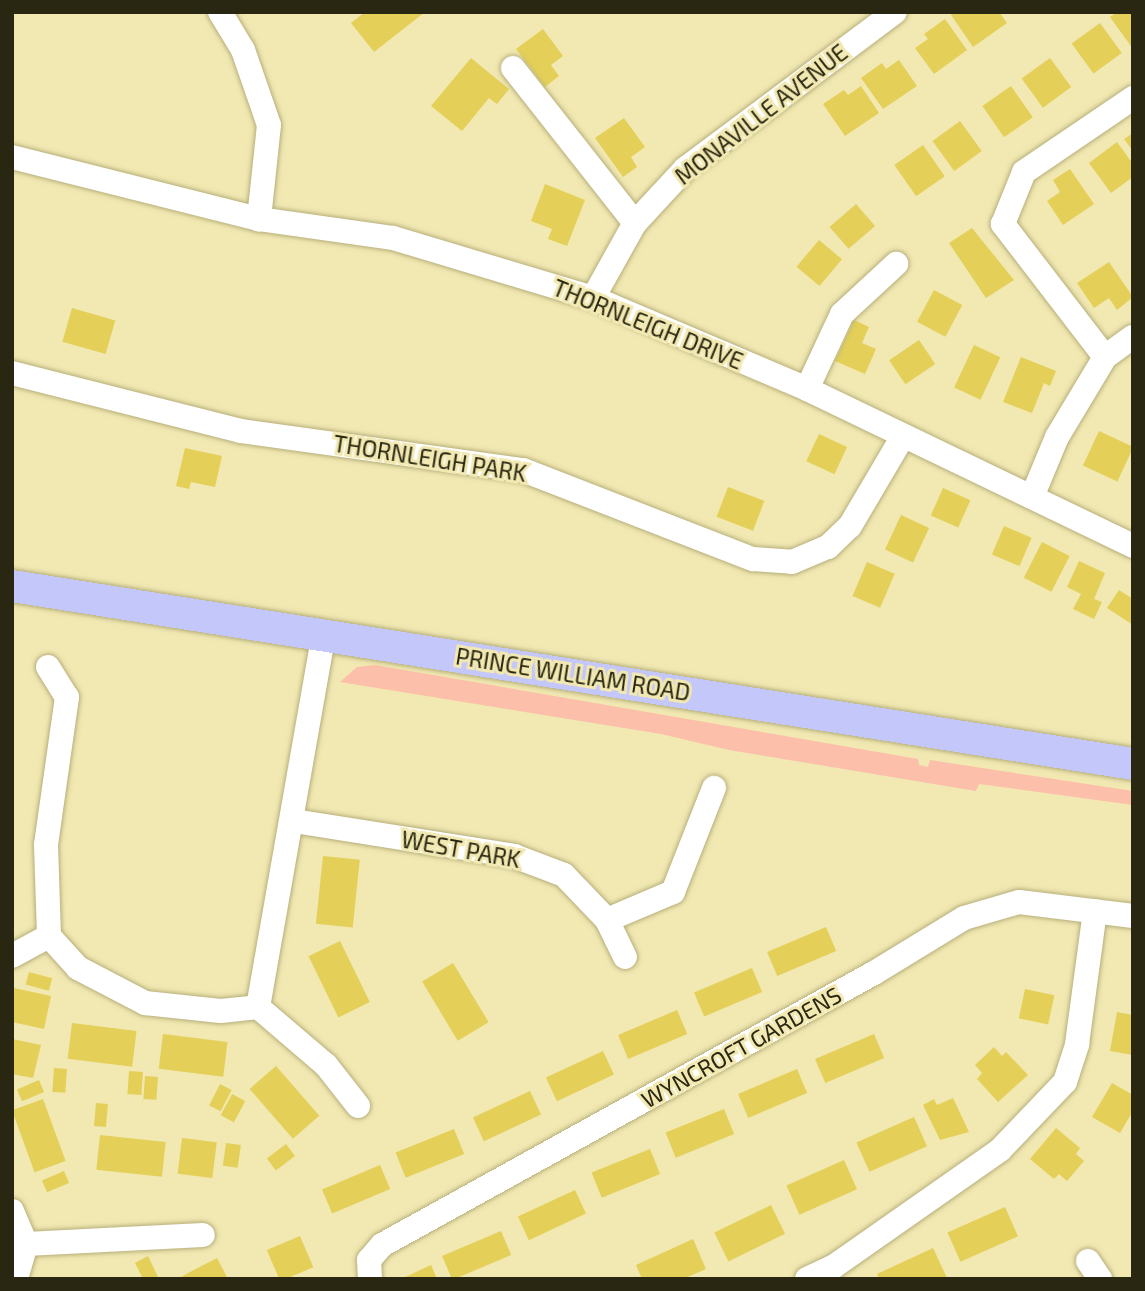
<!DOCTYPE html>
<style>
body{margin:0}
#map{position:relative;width:1145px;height:1291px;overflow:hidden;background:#f1e8b2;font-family:"Exo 2",sans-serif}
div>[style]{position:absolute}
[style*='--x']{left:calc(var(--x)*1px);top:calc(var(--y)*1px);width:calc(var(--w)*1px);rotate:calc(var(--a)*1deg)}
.green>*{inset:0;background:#fcbfaa}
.building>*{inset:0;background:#e4d058;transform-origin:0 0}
.roads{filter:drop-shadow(0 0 2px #b7af7b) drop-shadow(0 0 2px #b7af7b)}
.minor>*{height:24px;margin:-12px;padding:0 12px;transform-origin:12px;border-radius:12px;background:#fff}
.major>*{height:32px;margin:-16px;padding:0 16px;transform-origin:16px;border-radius:16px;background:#c4c7fa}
span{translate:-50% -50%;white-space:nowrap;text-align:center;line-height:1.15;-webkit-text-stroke:6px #f1e8b2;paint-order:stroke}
.street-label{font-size:23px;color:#292611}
.frame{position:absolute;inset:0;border:14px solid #292611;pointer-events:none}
</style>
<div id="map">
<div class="green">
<i style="clip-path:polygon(375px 665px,918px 759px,919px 765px,928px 767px,930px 760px,1133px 791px,1133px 805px,979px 784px,976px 791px,729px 750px,661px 734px,340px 682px,357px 667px)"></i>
</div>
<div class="building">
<i style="clip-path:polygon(365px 12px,425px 12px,374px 52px,351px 23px)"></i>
<i style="clip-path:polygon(955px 12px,999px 12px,1007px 23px,973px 47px,951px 15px)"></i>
<i style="clip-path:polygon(1117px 12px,1133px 12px,1133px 49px,1110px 17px)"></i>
<i style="clip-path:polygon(945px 19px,967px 50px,934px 74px,915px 48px,928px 39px,924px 34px)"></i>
<i style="left:1100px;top:23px;width:37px;height:35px;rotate:54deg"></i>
<i style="clip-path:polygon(543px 29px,563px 56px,551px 65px,559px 76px,545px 87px,516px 49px)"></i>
<i style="clip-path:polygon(471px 58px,509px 89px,497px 104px,489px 98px,462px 131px,431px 106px)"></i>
<i style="left:1050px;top:58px;width:36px;height:35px;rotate:54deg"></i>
<i style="clip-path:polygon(899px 60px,917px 86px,883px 109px,861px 78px,882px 63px,886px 69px)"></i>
<i style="clip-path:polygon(861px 86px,879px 113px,845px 136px,823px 104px,844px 90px,848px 95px)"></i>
<i style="left:1011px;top:86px;width:38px;height:35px;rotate:55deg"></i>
<i style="clip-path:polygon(624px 118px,645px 147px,631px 157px,637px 167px,623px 177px,595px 138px)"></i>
<i style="left:960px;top:121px;width:37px;height:34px;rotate:54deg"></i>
<i style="clip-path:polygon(1133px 133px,1133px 151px,1124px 139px)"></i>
<i style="clip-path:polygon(1117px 142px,1133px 164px,1133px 177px,1111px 193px,1089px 163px)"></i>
<i style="left:923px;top:145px;width:38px;height:35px;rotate:55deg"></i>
<i style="clip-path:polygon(1070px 169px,1094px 204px,1063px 225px,1047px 201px,1060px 192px,1053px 180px)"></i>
<i style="clip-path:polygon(545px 184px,585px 200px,567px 246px,548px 239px,552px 229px,531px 221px)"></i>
<i style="left:856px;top:204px;width:29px;height:35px;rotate:49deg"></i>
<i style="clip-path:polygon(972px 228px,1014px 280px,986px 298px,949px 243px)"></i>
<i style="left:819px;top:240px;width:30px;height:35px;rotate:40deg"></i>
<i style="clip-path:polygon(1109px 262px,1133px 297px,1117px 310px,1109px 298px,1094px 308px,1077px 283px)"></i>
<i style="left:934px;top:290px;width:32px;height:36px;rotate:28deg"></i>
<i style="left:72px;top:308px;width:45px;height:35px;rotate:16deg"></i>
<i style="clip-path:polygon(854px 320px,869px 327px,862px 343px,876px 349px,865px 374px,835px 361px)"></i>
<i style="left:919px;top:340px;width:29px;height:36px;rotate:56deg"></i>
<i style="left:974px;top:345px;width:29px;height:47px;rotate:25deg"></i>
<i style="clip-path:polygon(1021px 357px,1056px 371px,1050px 386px,1044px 383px,1032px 413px,1003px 402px)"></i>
<i style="left:1099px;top:431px;width:38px;height:38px;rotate:25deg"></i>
<i style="left:819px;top:434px;width:31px;height:30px;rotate:25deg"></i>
<i style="clip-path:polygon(185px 448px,222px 456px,215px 487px,191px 482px,189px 489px,176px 486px)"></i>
<i style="left:728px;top:487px;width:39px;height:32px;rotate:21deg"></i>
<i style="left:943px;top:488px;width:30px;height:30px;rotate:24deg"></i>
<i style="left:901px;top:515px;width:31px;height:38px;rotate:25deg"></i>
<i style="left:1004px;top:526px;width:30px;height:31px;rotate:23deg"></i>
<i style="left:1042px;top:542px;width:31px;height:40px;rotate:27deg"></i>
<i style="clip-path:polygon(1079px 561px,1105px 573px,1094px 599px,1102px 602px,1094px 619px,1073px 609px,1081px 594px,1067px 587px)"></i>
<i style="left:867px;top:562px;width:30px;height:37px;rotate:23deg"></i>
<i style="clip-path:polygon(1119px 590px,1133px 599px,1133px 625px,1107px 608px)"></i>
<i style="left:323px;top:856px;width:37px;height:68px;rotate:6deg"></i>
<i style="left:826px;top:927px;width:26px;height:64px;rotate:67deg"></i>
<i style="left:340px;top:941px;width:68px;height:35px;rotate:64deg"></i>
<i style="left:453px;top:963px;width:69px;height:36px;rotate:59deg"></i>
<i style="left:752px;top:968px;width:26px;height:63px;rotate:67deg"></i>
<i style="left:29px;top:972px;width:24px;height:13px;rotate:15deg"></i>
<i style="clip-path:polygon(14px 988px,51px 996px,44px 1029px,12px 1022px)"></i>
<i style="left:1025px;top:989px;width:30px;height:30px;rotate:12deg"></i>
<i style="left:677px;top:1010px;width:26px;height:64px;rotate:67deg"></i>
<i style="clip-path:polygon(1117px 1012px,1133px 1015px,1133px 1055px,1110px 1051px)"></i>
<i style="left:72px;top:1023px;width:65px;height:36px;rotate:7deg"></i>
<i style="left:163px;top:1034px;width:65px;height:35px;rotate:7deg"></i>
<i style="left:874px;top:1034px;width:26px;height:64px;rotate:67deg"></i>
<i style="clip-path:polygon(12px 1039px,41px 1045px,33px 1078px,12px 1074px)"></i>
<i style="clip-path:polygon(994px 1047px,1002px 1056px,1006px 1052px,1028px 1075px,998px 1102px,977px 1079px,982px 1073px,975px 1065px)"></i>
<i style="left:603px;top:1051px;width:26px;height:63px;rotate:65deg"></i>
<i style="left:276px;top:1066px;width:66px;height:35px;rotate:49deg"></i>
<i style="left:54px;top:1068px;width:13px;height:24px;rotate:4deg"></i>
<i style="left:797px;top:1069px;width:26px;height:64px;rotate:67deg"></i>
<i style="left:129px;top:1071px;width:14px;height:23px;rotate:4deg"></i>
<i style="left:145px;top:1076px;width:13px;height:23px;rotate:4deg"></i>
<i style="left:39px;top:1080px;width:13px;height:24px;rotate:67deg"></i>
<i style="clip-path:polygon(1112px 1083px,1133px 1095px,1133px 1111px,1120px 1133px,1092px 1117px)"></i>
<i style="left:220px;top:1084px;width:13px;height:24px;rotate:27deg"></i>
<i style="left:530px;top:1091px;width:26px;height:63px;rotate:65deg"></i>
<i style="left:232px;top:1094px;width:15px;height:24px;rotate:28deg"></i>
<i style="clip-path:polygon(953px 1098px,969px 1132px,940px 1140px,923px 1105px,934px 1099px,937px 1105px)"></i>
<i style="left:43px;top:1099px;width:66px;height:33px;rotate:70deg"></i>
<i style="left:96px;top:1103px;width:12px;height:23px;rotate:5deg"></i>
<i style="left:724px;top:1109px;width:27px;height:63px;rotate:68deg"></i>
<i style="left:914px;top:1117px;width:32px;height:63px;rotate:66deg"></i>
<i style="clip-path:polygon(1056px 1128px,1080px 1148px,1076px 1154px,1084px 1161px,1067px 1181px,1059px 1174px,1054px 1179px,1030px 1159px)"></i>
<i style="left:454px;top:1129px;width:27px;height:63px;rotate:68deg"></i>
<i style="left:100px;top:1135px;width:66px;height:35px;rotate:6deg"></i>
<i style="left:182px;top:1138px;width:35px;height:36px;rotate:7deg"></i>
<i style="left:226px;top:1143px;width:15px;height:23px;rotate:8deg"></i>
<i style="left:286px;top:1144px;width:15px;height:24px;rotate:53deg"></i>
<i style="left:650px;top:1149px;width:27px;height:63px;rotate:68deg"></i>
<i style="left:844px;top:1160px;width:32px;height:63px;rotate:66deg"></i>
<i style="left:380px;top:1165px;width:26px;height:63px;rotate:67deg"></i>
<i style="left:64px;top:1171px;width:13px;height:24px;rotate:67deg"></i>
<i style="left:575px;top:1190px;width:26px;height:63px;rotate:65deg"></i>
<i style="left:771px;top:1205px;width:32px;height:63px;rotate:64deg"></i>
<i style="left:1005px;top:1207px;width:32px;height:63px;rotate:66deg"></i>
<i style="left:501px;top:1231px;width:26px;height:64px;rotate:67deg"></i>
<i style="left:300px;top:1236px;width:34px;height:36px;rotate:67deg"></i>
<i style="clip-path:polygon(693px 1239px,706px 1269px,683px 1279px,642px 1279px,636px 1265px)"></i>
<i style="clip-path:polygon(933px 1248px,947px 1278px,879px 1279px,877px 1274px)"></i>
<i style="clip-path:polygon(148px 1256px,159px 1279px,143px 1279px,135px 1263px)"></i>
<i style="clip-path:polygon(217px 1258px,228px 1279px,178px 1279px,188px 1273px)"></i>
<i style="clip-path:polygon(431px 1265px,437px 1279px,401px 1279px)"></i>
</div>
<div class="roads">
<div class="minor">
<i style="--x:220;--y:12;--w:44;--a:58.8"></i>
<i style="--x:243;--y:50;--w:79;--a:70.9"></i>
<i style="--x:269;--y:125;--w:95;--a:96.1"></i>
<i style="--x:513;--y:68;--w:197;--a:51.8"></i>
<i style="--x:12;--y:157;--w:255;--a:14.1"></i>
<i style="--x:259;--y:219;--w:135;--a:8.1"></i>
<i style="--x:393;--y:238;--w:209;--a:16.7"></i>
<i style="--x:593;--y:298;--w:233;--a:23"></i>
<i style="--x:807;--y:389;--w:362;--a:25.7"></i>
<i style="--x:593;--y:298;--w:86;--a:-60.8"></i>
<i style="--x:635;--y:223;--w:74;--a:-47.2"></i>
<i style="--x:685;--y:169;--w:262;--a:-36.8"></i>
<i style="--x:1105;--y:357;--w:168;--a:-127.5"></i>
<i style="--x:1003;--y:224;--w:56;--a:-68"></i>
<i style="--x:1024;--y:172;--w:132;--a:-34.2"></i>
<i style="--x:12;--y:373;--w:236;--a:14.2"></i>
<i style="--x:241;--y:431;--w:285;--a:7.9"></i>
<i style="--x:523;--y:470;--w:247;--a:21.2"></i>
<i style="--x:753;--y:559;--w:39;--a:4"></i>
<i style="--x:792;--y:562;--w:39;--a:-23"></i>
<i style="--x:828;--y:547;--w:30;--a:-44"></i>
<i style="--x:850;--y:526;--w:104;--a:-59.5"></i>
<i style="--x:807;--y:389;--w:83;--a:-65"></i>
<i style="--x:842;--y:314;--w:74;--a:-42.8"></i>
<i style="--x:1032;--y:497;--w:65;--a:-67.4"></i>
<i style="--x:1057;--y:437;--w:93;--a:-59"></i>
<i style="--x:1105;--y:357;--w:34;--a:-36"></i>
<i style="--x:48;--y:667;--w:36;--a:58"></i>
<i style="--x:67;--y:697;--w:149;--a:98.1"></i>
<i style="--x:46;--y:845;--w:91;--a:88.1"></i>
<i style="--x:49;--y:936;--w:43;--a:47.8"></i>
<i style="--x:78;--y:968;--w:76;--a:27.6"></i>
<i style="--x:145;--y:1003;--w:76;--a:6"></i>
<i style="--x:221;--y:1011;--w:37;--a:-6"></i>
<i style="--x:258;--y:1007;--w:89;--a:40.5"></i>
<i style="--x:326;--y:1065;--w:52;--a:52"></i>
<i style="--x:294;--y:821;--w:223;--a:9"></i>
<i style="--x:514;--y:856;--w:53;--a:20.8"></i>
<i style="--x:564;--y:875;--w:62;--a:46.3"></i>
<i style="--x:607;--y:920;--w:41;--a:64.1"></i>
<i style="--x:607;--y:920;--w:72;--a:-23"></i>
<i style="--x:673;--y:892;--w:112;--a:-68.5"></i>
<i style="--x:12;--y:956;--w:42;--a:-28.4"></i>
<i style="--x:258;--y:1007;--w:379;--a:-80"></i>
<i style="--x:12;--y:1211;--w:36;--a:67"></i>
<i style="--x:26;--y:1244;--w:177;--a:-2.9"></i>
<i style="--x:1088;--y:1261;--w:22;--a:56"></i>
<i style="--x:16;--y:1279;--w:36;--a:-74"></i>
<i style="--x:370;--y:1279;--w:19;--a:-93"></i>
<i style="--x:369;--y:1260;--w:20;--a:-49"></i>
<i style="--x:382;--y:1245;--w:562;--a:-28.94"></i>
<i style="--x:874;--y:973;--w:105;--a:-31.4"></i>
<i style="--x:964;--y:918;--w:57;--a:-16.2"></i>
<i style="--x:1019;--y:902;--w:115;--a:7"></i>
<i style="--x:807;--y:1279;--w:29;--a:-25"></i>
<i style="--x:833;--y:1267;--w:204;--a:-35"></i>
<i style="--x:1000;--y:1150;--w:94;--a:-46.3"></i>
<i style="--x:1065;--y:1082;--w:40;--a:-72"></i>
<i style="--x:1077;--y:1044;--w:134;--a:-82.3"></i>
</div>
<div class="major">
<i style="--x:12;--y:586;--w:1135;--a:9.02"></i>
</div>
</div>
<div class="street-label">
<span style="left:761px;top:114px;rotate:-38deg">MONAVILLE AVENUE</span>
<span style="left:648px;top:324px;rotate:22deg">THORNLEIGH DRIVE</span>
<span style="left:430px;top:458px;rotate:9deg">THORNLEIGH PARK</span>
<span style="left:573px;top:674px;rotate:9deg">PRINCE WILLIAM ROAD</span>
<span style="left:461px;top:849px;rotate:10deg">WEST PARK</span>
<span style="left:741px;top:1047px;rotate:-29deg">WYNCROFT GARDENS</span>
</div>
<div class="frame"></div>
</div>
